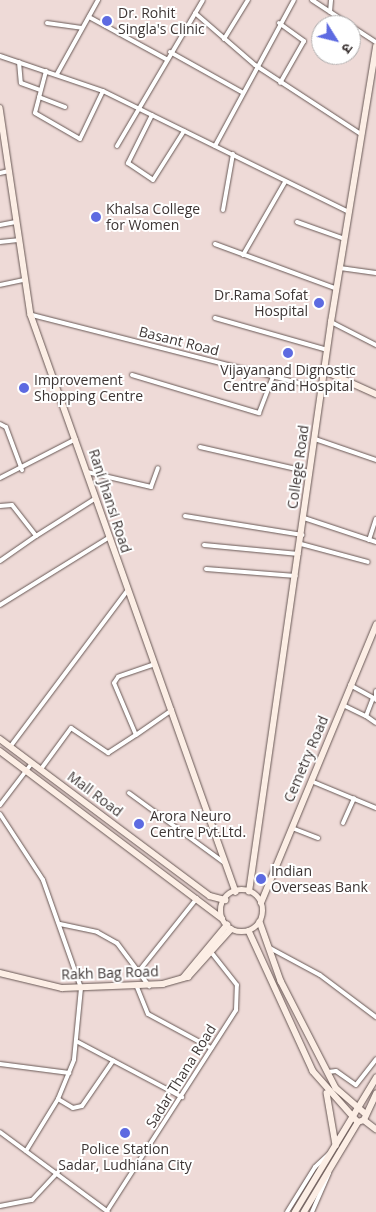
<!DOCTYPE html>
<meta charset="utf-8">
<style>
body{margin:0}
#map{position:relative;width:376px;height:1212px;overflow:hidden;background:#eedad7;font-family:"Open Sans","Noto Sans Devanagari",sans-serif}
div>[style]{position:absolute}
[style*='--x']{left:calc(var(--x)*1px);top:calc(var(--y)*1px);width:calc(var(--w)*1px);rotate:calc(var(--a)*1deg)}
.roads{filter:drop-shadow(0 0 1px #685855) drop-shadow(0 0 1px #685855)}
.street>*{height:4px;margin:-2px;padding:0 2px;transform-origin:2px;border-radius:2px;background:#fff}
.secondary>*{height:5.5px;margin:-2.75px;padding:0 2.75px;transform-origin:2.75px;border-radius:2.75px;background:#fceee5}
.secondary>.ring{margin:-2.75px;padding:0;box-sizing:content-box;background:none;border:5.5px solid #fceee5;border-radius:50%}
.dots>*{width:14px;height:14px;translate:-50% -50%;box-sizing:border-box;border:2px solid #fff;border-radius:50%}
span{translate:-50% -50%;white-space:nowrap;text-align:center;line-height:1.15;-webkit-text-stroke:4px #fff;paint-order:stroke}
.poi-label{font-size:14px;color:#3d3534}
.left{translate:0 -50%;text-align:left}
.right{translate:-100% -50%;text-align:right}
.street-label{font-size:14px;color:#3d3534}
.north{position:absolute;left:311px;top:15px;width:50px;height:50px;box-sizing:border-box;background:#fff;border:1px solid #b1aeae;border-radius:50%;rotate:126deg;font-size:14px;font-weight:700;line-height:20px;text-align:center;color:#3d3534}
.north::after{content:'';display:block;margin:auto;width:18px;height:22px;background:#5d6ae1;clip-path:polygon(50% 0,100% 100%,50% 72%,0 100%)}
</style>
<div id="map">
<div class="roads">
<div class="street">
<i style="--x:312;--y:0;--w:45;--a:33.3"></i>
<i style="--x:330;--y:12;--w:12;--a:-85"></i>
<i style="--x:195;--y:13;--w:79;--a:40.9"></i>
<i style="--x:255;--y:65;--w:126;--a:33.1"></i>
<i style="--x:89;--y:17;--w:88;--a:28.6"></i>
<i style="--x:47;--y:23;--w:35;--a:8"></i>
<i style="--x:279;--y:23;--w:31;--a:36"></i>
<i style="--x:304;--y:41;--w:48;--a:119.7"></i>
<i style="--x:351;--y:26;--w:30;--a:33"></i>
<i style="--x:224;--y:39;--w:46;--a:-58.4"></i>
<i style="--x:170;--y:52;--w:82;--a:29.1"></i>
<i style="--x:0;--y:56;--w:109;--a:18.8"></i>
<i style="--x:103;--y:91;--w:274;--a:26.2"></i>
<i style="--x:19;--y:62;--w:21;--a:85"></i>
<i style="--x:21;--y:83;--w:20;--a:20"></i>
<i style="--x:46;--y:71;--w:43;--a:104.7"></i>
<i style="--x:35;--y:113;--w:52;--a:30"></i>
<i style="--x:80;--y:139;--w:53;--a:-64.4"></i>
<i style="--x:57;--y:74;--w:85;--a:-61"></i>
<i style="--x:39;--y:97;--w:28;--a:21"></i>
<i style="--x:152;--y:115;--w:54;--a:116.6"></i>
<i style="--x:128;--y:163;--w:30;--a:34"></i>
<i style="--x:153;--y:180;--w:58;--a:-57.7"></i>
<i style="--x:117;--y:146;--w:169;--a:-59.5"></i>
<i style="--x:215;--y:146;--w:166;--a:-61.6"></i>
<i style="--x:0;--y:173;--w:9;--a:-13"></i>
<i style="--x:223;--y:210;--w:57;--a:-79.9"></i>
<i style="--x:297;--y:222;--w:51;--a:19.5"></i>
<i style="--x:0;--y:225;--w:16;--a:-11"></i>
<i style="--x:0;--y:242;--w:18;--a:-6"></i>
<i style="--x:215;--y:244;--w:130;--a:20.2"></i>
<i style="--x:243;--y:255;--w:84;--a:-60.1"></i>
<i style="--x:340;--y:268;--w:36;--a:8"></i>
<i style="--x:0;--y:285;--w:25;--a:-12"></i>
<i style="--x:32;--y:315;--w:300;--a:14.3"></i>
<i style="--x:215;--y:318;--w:116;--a:15.9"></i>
<i style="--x:331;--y:322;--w:51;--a:27.1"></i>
<i style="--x:132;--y:375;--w:133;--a:16.7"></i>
<i style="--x:259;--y:413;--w:40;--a:-69"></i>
<i style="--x:0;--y:424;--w:7;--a:27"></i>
<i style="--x:6;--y:427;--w:46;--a:69.6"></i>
<i style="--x:315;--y:439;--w:65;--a:19"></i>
<i style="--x:200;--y:447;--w:112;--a:12.9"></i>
<i style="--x:87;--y:472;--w:66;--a:13.2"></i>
<i style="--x:151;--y:487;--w:20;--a:-70"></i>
<i style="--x:0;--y:478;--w:85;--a:-27.2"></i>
<i style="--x:0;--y:506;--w:12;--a:-5"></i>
<i style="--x:12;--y:505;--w:39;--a:52"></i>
<i style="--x:36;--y:536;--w:71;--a:-32.3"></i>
<i style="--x:185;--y:516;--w:119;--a:9.2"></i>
<i style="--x:304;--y:518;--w:76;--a:18.4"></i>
<i style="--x:369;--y:540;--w:22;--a:-72"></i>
<i style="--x:301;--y:544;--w:69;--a:15"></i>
<i style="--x:204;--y:545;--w:95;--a:5.4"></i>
<i style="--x:0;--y:561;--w:44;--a:-34.8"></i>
<i style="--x:206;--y:569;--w:90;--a:4.4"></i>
<i style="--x:0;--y:605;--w:127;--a:-31.8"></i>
<i style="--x:155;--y:664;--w:39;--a:161"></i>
<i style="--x:118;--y:677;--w:7;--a:124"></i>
<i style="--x:114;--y:683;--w:56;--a:67.1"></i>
<i style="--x:136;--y:735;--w:44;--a:-34.8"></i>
<i style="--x:350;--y:685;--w:26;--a:29"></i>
<i style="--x:373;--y:698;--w:19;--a:111"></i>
<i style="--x:366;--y:716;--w:12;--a:35"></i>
<i style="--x:376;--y:691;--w:9;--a:90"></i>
<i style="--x:343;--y:705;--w:25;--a:26"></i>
<i style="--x:10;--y:747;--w:195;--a:-53.1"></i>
<i style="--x:41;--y:769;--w:51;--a:-53.8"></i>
<i style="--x:71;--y:728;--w:45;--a:34"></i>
<i style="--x:108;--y:753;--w:33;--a:-33"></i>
<i style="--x:311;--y:781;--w:70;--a:22.6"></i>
<i style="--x:129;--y:793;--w:120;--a:36.2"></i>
<i style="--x:0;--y:805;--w:53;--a:-52.7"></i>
<i style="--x:0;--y:814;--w:79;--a:56.9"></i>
<i style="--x:43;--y:880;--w:114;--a:70.6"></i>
<i style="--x:81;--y:988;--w:72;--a:95.6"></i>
<i style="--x:74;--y:1060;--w:42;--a:112.3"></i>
<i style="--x:58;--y:1099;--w:61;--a:121.6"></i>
<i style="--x:343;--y:823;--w:27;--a:-66"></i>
<i style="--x:292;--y:828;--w:28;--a:21"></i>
<i style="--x:60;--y:924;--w:38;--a:12"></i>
<i style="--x:97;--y:932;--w:23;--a:29"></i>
<i style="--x:117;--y:943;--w:54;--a:53.3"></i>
<i style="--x:268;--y:947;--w:59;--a:28.3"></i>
<i style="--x:320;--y:975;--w:70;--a:36.9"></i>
<i style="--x:139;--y:971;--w:93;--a:-51.5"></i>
<i style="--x:137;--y:987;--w:29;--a:68"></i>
<i style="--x:148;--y:1014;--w:72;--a:28.4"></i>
<i style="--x:78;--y:1042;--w:118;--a:27.9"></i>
<i style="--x:0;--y:1064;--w:70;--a:7.4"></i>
<i style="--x:328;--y:1072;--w:8;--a:-7"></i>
<i style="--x:336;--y:1071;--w:24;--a:35"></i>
<i style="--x:356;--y:1085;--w:33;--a:-52"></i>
<i style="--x:58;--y:1099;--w:17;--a:31"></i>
<i style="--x:73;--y:1108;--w:9;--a:-13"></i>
<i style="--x:82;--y:1106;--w:55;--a:-55.4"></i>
<i style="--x:0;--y:1132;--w:134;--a:36.5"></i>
<i style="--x:0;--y:1206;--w:33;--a:-11"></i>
<i style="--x:32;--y:1200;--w:38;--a:-47"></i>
<i style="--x:107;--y:1211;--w:239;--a:-57.3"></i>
<i style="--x:236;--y:1010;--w:25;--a:-88"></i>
<i style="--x:237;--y:985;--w:42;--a:-128.2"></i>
<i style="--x:287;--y:1212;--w:53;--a:-58.1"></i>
<i style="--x:315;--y:1167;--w:19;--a:-43"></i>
<i style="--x:312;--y:1212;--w:43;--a:-66.4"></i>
</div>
<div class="secondary">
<i style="--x:0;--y:108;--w:209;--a:81.5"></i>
<i style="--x:31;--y:315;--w:612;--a:70.44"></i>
<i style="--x:325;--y:371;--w:56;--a:24.3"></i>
<i style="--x:0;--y:739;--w:262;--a:36.8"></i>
<i style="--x:210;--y:896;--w:16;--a:15"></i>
<i style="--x:0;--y:751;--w:278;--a:37"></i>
<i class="ring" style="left:221px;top:890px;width:36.5px;height:36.5px"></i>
<i style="--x:249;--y:892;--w:576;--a:-81.81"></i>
<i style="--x:331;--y:322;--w:279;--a:-80.7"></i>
<i style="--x:261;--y:903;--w:301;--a:-67.5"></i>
<i style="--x:260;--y:922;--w:63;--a:70.4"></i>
<i style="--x:281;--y:981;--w:120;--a:62.8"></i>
<i style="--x:336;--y:1088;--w:38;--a:41"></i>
<i style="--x:249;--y:931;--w:154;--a:65.4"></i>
<i style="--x:313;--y:1071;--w:68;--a:48.6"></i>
<i style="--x:0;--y:973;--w:64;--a:13.6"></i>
<i style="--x:62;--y:988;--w:101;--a:-2.3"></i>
<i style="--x:163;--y:984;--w:26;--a:-16"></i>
<i style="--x:188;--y:977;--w:64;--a:-48.1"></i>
<i style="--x:183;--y:978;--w:69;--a:-50.3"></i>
<i style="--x:327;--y:1093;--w:53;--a:80.2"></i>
<i style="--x:364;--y:1120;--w:15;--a:37"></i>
<i style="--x:358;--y:1122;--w:6;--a:-18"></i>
<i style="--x:364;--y:1120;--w:29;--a:-65"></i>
<i style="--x:295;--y:1212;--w:157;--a:-58.8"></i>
<i style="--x:304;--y:1212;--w:105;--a:-59"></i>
</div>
</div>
<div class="dots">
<i style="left:107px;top:21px;background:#5d6ae1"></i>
<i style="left:96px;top:217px;background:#5d6ae1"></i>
<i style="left:319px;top:303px;background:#5d6ae1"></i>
<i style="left:288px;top:353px;background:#5d6ae1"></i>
<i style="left:24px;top:388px;background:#5d6ae1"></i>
<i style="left:139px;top:824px;background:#5d6ae1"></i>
<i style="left:261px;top:879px;background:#5d6ae1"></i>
<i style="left:125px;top:1133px;background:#5d6ae1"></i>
</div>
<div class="poi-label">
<span class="left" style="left:118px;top:21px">Dr. Rohit<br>Singla's Clinic</span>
<span class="left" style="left:106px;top:217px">Khalsa College<br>for Women</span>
<span class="right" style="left:308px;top:303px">Dr.Rama Sofat<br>Hospital</span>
<span style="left:288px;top:378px">Vijayanand Dignostic<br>Centre and Hospital</span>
<span class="left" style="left:34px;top:388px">Improvement<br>Shopping Centre</span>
<span class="left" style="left:150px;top:824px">Arora Neuro<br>Centre Pvt.Ltd.</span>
<span class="left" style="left:271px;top:879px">Indian<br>Overseas Bank</span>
<span style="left:125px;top:1157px">Police Station<br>Sadar, Ludhiana City</span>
</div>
<div class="street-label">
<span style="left:179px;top:341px;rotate:14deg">Basant Road</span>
<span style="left:298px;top:467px;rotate:-82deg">College Road</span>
<span style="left:110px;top:501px;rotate:72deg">Rani Jhansi Road</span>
<span style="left:306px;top:759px;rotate:-67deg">Cemetry Road</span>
<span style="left:95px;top:794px;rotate:37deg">Mall Road</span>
<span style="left:110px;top:973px;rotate:-2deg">Rakh Bag Road</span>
<span style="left:181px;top:1076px;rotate:-58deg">Sadar Thana Road</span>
</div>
<div class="north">उ</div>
</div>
